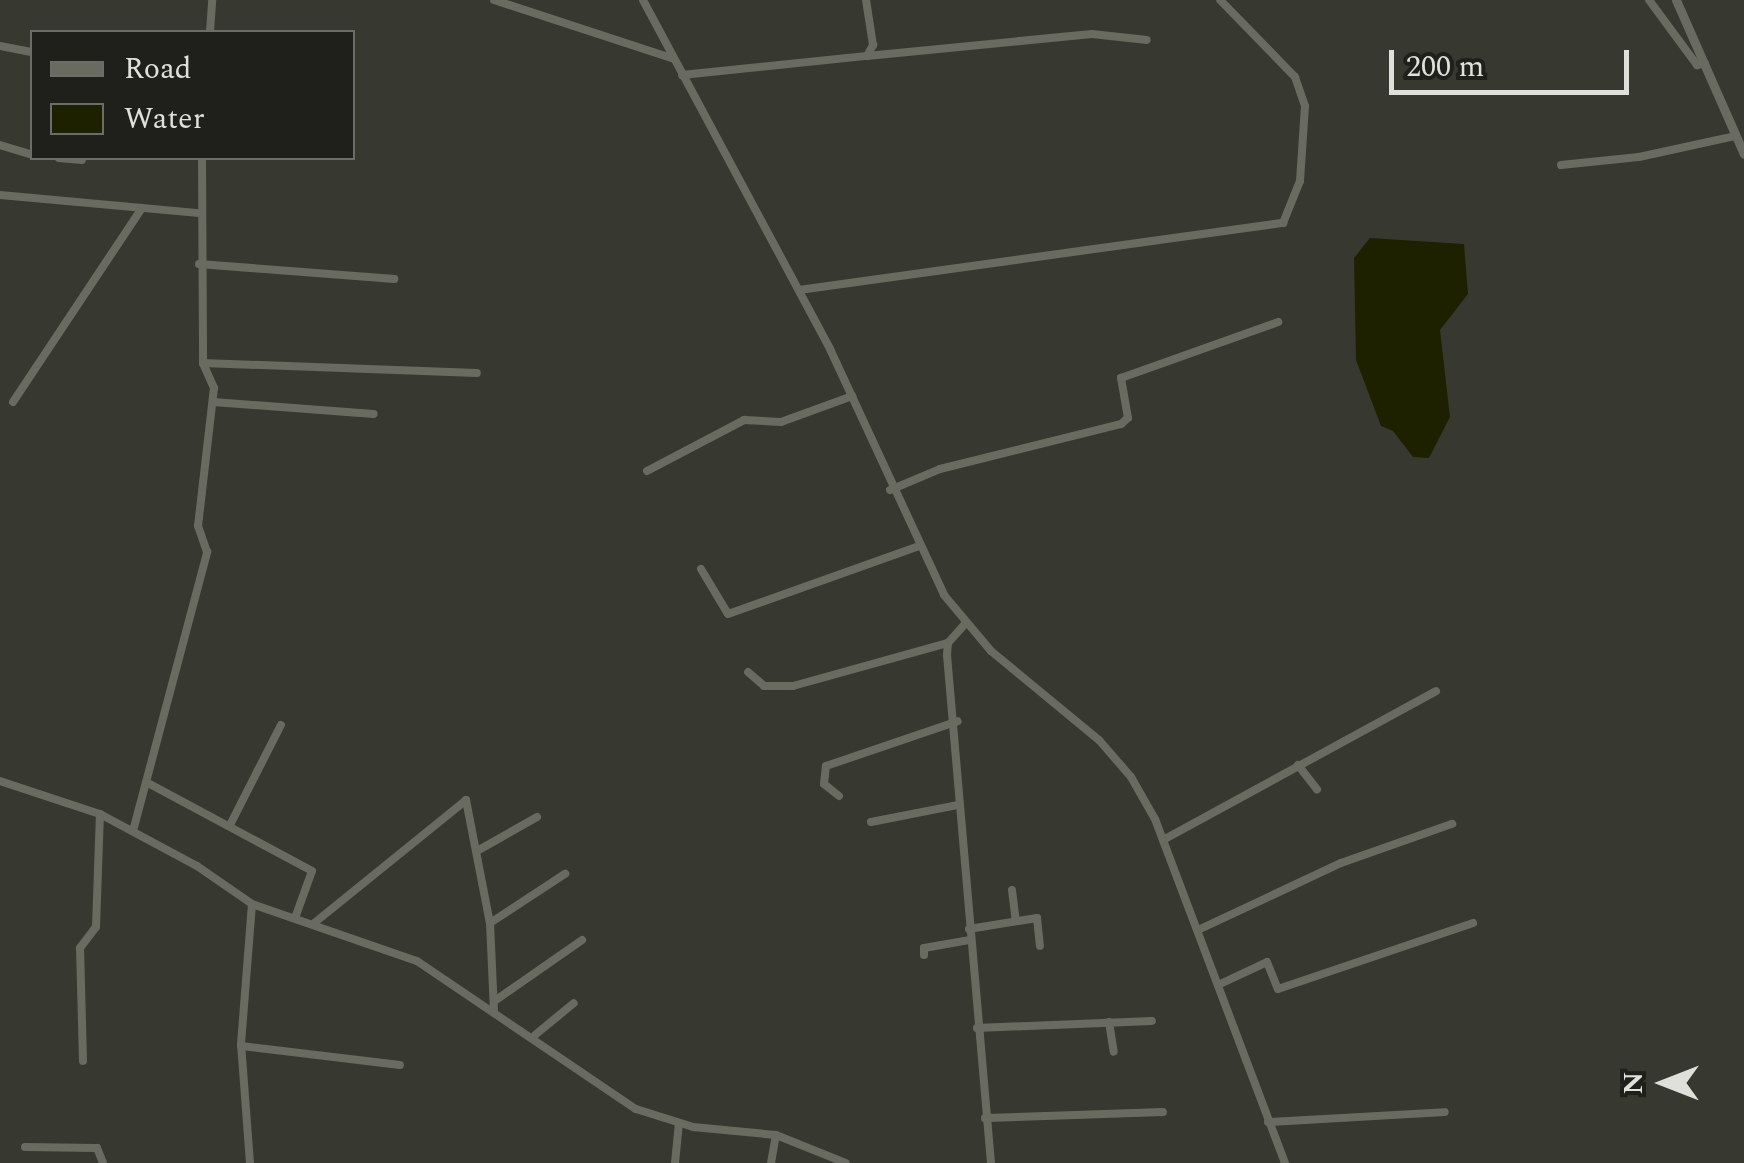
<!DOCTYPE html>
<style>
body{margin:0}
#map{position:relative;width:1744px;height:1163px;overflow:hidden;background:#373930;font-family:Spectral,serif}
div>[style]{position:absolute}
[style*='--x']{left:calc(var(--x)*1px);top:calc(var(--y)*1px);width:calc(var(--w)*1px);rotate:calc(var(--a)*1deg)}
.water>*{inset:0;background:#1e2100}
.minor>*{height:8px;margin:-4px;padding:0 4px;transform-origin:4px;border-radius:4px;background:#696b61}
.tertiary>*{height:9px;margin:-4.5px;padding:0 4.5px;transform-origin:4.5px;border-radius:4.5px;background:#696b61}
span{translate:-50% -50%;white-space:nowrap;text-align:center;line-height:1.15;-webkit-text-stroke:8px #1f1f1c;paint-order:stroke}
.legend{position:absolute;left:30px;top:30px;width:325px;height:130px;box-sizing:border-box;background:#1f1f1c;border:2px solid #6c6c68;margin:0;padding:12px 18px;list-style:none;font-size:30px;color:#dfe0db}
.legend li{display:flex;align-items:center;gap:20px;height:50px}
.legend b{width:50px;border:2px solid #6c6c68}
.north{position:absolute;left:1614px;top:1033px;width:100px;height:100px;-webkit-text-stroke:8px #1f1f1c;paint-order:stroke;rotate:270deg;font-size:28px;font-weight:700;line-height:40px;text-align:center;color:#dfe0db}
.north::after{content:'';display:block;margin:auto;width:35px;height:45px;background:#dfe0db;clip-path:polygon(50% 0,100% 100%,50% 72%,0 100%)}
.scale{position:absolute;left:1389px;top:50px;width:240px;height:45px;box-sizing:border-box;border:5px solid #dfe0db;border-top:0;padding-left:12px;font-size:30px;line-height:35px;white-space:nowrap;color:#dfe0db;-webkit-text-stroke:8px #1f1f1c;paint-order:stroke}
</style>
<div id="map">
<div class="water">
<i style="clip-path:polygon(1370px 238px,1464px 244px,1468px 294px,1440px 330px,1450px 417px,1429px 458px,1413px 457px,1393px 431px,1381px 426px,1356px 360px,1354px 258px)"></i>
</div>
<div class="minor">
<i style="--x:494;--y:0;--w:189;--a:18.1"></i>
<i style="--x:643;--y:0;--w:396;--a:61.8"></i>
<i style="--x:830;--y:349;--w:271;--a:65.1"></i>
<i style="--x:944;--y:595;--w:73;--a:50"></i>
<i style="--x:991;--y:651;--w:140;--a:39.5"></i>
<i style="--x:1099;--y:740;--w:49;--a:49.1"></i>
<i style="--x:1131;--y:777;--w:48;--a:60.3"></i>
<i style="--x:1155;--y:819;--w:368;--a:69.3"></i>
<i style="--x:1649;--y:0;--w:81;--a:53.6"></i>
<i style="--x:1697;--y:65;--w:8;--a:-14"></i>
<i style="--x:210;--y:32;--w:32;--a:-86"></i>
<i style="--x:0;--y:46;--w:33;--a:11"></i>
<i style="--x:867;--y:56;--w:226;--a:-5.6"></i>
<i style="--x:1092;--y:34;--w:55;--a:6.2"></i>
<i style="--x:682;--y:75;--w:186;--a:-5.9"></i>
<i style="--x:867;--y:56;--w:13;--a:-61"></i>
<i style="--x:873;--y:45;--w:46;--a:-98.8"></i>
<i style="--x:0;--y:145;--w:34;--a:17"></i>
<i style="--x:59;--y:158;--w:23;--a:5"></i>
<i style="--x:202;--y:158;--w:205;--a:89.7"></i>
<i style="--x:203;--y:363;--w:274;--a:2.1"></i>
<i style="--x:1561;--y:165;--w:78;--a:-5.9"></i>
<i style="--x:1639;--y:157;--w:98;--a:-12.3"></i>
<i style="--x:0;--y:195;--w:200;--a:5.2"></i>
<i style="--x:199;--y:264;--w:196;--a:4.4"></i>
<i style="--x:799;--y:290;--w:489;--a:-7.9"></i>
<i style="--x:1283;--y:223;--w:45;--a:-68"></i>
<i style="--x:1300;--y:181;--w:75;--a:-86.2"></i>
<i style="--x:1305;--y:106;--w:31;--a:-109"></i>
<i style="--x:1295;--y:77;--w:107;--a:-134.2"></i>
<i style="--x:13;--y:402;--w:233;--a:-56.4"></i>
<i style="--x:213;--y:402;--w:161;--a:4.3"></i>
<i style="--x:647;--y:471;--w:110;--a:-27.7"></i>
<i style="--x:744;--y:420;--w:37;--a:3"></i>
<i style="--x:781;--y:422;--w:76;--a:-20.1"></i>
<i style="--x:890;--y:490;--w:54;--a:-22.8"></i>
<i style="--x:940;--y:469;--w:187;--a:-14"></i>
<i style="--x:1121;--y:424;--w:9;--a:-41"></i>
<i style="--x:1128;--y:418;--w:41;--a:-99.9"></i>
<i style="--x:1121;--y:378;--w:167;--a:-19.6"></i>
<i style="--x:701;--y:569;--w:52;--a:59"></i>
<i style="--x:728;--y:614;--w:203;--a:-19.6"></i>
<i style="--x:965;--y:624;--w:25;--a:132"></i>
<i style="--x:948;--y:643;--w:12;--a:95"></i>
<i style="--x:947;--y:655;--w:510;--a:85.05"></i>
<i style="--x:748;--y:672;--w:21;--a:41"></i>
<i style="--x:764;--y:686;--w:29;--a:0"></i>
<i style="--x:793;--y:686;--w:161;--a:-15.5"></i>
<i style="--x:1298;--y:765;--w:31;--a:52"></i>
<i style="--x:0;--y:781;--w:105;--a:18.3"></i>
<i style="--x:100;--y:814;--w:110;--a:28.2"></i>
<i style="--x:197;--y:866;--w:67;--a:34.6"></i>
<i style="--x:252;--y:904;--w:175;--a:19.1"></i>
<i style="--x:417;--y:961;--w:264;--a:34.1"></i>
<i style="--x:636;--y:1109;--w:60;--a:17.5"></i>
<i style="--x:693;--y:1127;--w:83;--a:5.5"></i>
<i style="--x:776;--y:1135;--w:75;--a:21.8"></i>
<i style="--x:146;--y:782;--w:188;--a:28.2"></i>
<i style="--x:312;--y:871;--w:50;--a:109.9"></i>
<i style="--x:839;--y:796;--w:19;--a:-141"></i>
<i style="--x:824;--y:784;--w:18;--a:-84"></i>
<i style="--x:826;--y:766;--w:139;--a:-18.8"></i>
<i style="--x:871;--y:822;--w:89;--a:-11.1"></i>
<i style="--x:231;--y:823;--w:110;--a:-63"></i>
<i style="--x:133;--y:831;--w:289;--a:-75.1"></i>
<i style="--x:207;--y:552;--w:28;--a:-109"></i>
<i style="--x:198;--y:526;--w:139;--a:-83.4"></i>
<i style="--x:214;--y:388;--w:27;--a:-114"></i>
<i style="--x:1163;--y:840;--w:311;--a:-28.6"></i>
<i style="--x:477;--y:851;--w:69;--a:-29.5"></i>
<i style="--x:1012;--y:890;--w:31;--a:83"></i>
<i style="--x:490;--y:923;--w:90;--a:-33.2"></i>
<i style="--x:313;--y:924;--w:197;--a:-39"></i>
<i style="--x:466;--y:800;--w:125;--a:79"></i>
<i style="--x:490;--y:923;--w:87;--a:87.4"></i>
<i style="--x:969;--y:929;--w:69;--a:-9.2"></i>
<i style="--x:1037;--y:918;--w:28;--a:84"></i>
<i style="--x:1198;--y:930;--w:158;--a:-25.1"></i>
<i style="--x:1341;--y:863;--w:118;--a:-19.4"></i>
<i style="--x:924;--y:955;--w:7;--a:-90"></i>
<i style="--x:924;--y:948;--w:47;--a:-9.9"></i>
<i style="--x:1218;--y:985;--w:54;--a:-25.1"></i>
<i style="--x:1267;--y:962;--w:29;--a:68"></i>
<i style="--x:1278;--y:989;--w:206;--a:-18.7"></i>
<i style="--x:496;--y:1000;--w:105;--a:-34.9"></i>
<i style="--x:1109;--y:1022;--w:30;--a:81"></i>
<i style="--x:977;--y:1028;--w:175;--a:-2.3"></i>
<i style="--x:535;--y:1035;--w:50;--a:-39.4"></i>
<i style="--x:241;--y:1046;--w:160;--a:6.8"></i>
<i style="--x:83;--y:1061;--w:113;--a:-91.5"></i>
<i style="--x:80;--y:948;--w:26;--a:-53"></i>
<i style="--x:96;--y:927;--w:113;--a:-88"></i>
<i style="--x:985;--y:1118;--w:178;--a:-1.9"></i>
<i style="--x:1268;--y:1122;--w:177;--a:-3.2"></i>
<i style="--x:25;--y:1147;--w:72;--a:0.8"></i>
<i style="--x:97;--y:1148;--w:16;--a:68"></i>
<i style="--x:250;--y:1163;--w:119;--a:-94.3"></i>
<i style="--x:241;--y:1044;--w:140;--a:-85.5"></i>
<i style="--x:675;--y:1163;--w:40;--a:-84.3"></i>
<i style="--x:771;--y:1163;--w:28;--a:-80"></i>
</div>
<div class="tertiary">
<i style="--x:1676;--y:0;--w:168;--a:66.2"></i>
</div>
<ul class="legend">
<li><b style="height:12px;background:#696b61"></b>Road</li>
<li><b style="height:28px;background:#1e2100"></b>Water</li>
</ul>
<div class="north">N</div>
<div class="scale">200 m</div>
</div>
